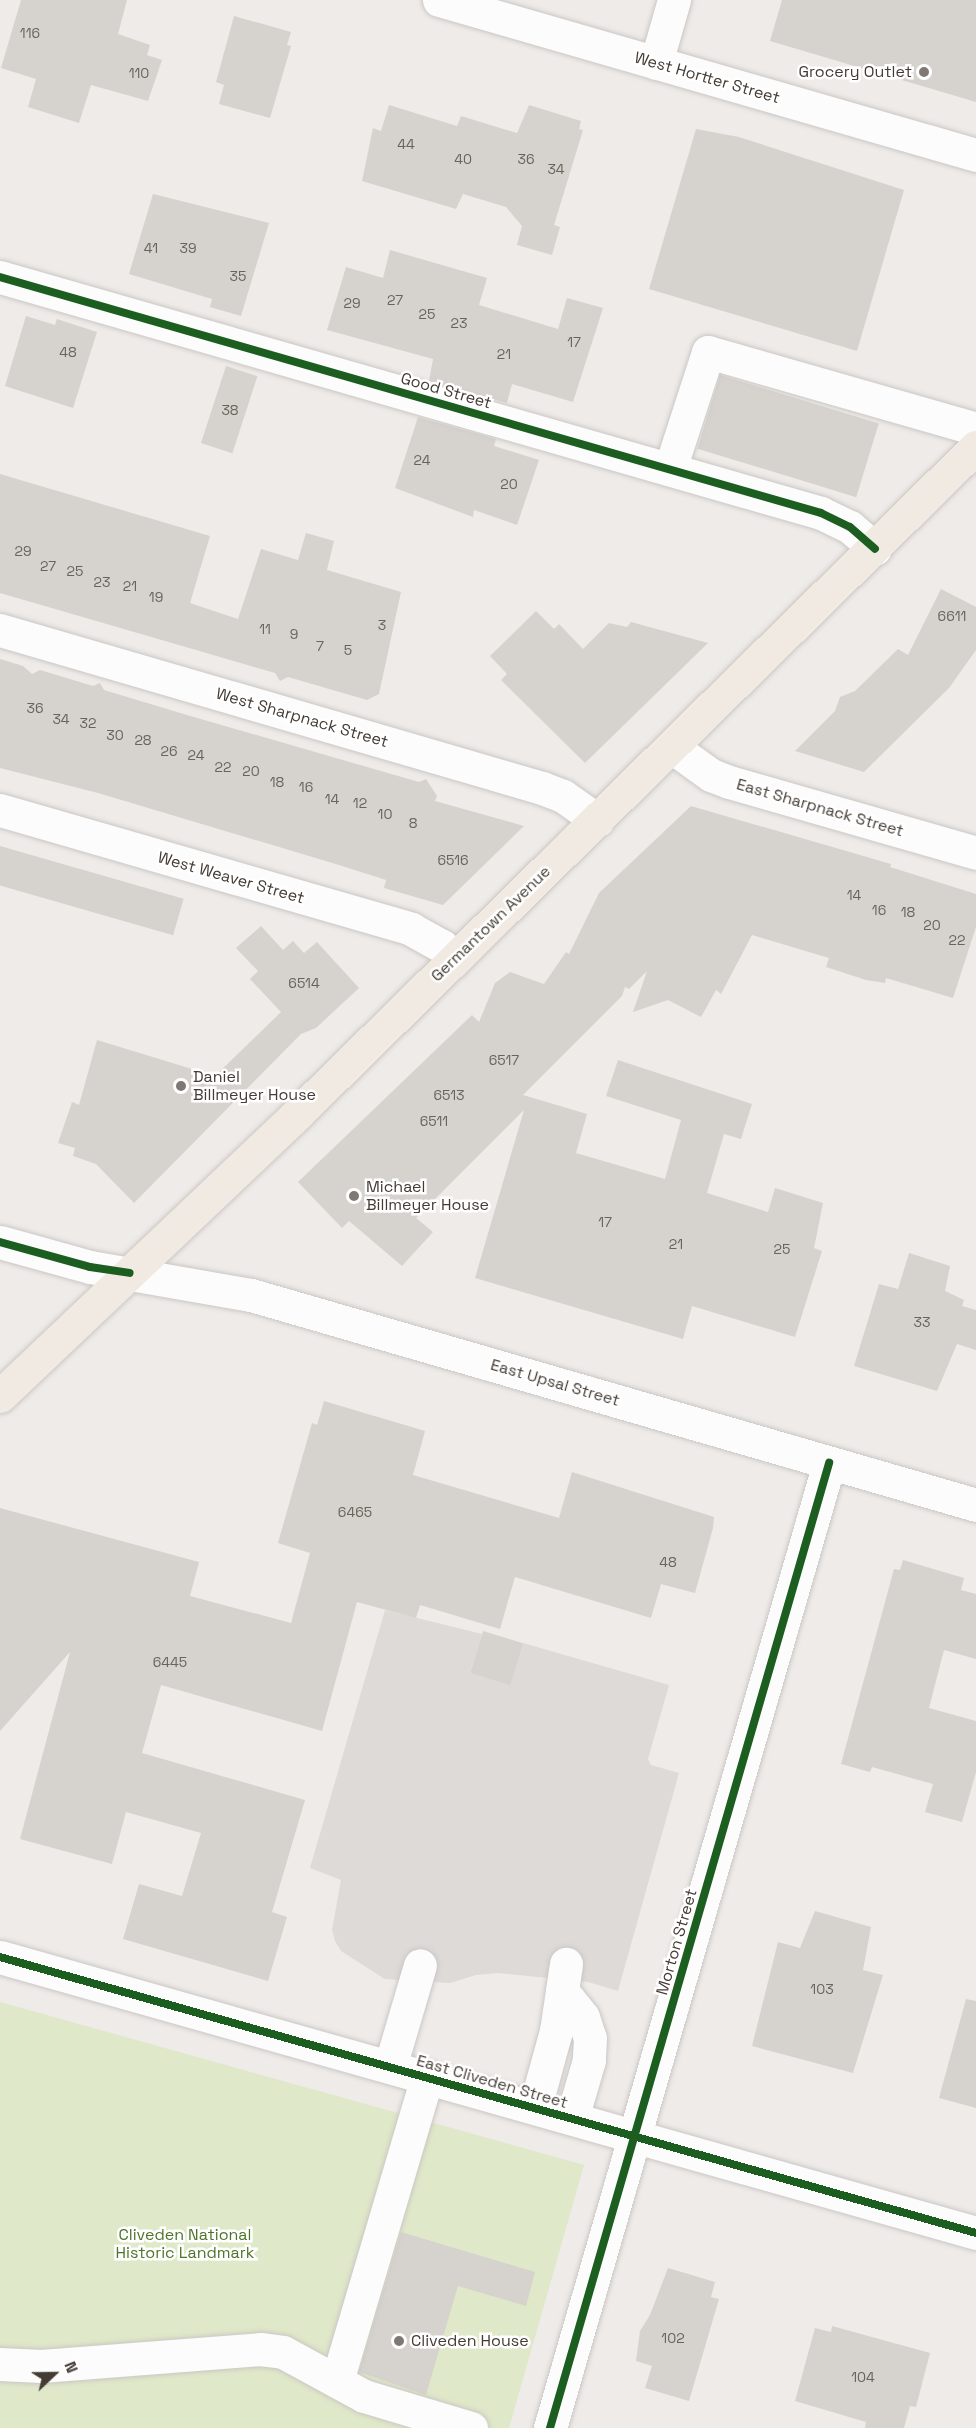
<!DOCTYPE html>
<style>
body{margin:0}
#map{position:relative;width:976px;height:2428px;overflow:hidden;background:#eeebe8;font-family:"Space Grotesk",sans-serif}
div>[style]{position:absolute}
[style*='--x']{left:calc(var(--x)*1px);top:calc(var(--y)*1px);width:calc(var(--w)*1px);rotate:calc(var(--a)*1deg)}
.green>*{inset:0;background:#dfe8c8}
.parking>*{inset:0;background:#dddad8}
.building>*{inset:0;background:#d6d3cf;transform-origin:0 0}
.roads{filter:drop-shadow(0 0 2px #cbc7c4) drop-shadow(0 0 2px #cbc7c4)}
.minor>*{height:33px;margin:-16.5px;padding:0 16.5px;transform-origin:16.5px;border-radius:16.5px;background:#fcfcfc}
.major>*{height:33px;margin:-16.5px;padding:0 16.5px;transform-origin:16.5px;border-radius:16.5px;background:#f0eae2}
.cycleway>*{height:8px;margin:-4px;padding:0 4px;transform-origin:4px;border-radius:4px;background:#1b5e20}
.dots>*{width:16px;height:16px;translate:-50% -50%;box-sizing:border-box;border:3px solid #fff;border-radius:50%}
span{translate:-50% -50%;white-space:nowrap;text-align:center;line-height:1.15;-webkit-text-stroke:5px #fff;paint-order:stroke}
.number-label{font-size:14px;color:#6a635c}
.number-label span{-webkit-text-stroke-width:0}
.poi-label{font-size:16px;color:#443c34}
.right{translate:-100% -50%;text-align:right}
.left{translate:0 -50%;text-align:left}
.street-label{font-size:16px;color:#443c34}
.park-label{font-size:16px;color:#4d7528}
.north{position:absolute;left:24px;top:2344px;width:60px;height:60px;-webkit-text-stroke:4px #fff;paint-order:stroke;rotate:68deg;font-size:16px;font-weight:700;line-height:24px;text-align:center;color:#443c34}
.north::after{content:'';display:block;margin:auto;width:21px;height:27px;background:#443c34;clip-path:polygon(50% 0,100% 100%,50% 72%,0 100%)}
</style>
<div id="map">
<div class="green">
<i style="clip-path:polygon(0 2002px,584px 2165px,509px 2428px,0 2428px)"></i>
</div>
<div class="parking">
<i style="clip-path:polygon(385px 1610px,482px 1634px,470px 1673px,510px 1685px,523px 1643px,669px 1685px,648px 1759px,651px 1765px,679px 1773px,618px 1991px,588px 1982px,498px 1973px,476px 1975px,450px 1983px,385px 1979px,341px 1951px,335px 1941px,332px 1930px,341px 1880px,310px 1868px)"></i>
</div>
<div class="building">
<i style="clip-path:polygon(21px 0,127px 0,118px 34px,150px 45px,147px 55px,162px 60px,148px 101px,91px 85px,79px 123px,28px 107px,36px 79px,1px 68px)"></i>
<i style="clip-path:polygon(782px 0,976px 0,976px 102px,770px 41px)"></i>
<i style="clip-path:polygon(234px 16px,291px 32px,287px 45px,291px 46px,270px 118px,219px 104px,224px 85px,216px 82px)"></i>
<i style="clip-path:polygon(389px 105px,457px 126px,461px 116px,517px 133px,529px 105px,581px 121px,579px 129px,583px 130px,554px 225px,560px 227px,552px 255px,517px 245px,522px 226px,506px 207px,463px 194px,456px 209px,362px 181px,373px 128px,381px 131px)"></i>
<i style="clip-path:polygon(696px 129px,739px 137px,904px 190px,857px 351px,649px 289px)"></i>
<i style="clip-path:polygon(153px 194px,269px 223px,241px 316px,210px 307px,212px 299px,129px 274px)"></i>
<i style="clip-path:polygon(390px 250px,487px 278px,479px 305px,558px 329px,567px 298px,603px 308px,573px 402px,512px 384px,507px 403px,429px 381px,433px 359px,327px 330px,346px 267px,383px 278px)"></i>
<i style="clip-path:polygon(26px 316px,55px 325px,57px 319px,97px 332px,73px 408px,5px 386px)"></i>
<i style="left:226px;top:366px;width:33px;height:81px;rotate:18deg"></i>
<i style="left:720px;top:375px;width:166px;height:77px;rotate:17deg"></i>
<i style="clip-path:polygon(418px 417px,496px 439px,494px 446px,539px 460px,517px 525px,474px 510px,473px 517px,395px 488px)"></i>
<i style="clip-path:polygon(0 474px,210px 536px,190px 603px,238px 619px,261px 549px,298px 560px,306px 533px,334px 541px,327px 570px,401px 592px,379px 694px,367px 700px,288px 677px,280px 681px,275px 673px,0 593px)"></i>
<i style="clip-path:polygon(941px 589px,976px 607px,976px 650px,949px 688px,864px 772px,795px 751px,835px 711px,840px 697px,855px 691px,898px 649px,908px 655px)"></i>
<i style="clip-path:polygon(536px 611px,554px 629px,559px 624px,583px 649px,609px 623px,627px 627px,631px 622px,708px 643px,585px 763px,501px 680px,507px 674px,490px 656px)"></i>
<i style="clip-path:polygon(0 659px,23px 666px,32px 674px,40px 670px,93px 686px,100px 683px,104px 690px,187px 715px,419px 782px,426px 779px,437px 796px,435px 801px,524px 826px,443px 905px,384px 888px,386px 880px,339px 865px,98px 793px,0 768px)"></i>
<i style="clip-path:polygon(691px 806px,891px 864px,890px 867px,976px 894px,976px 927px,953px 998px,886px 978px,885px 983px,866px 980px,826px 967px,829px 958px,752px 935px,721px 994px,716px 990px,701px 1017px,668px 1000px,633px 1012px,647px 971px,629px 989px,625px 987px,622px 996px,523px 1095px,587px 1114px,576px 1153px,665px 1179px,681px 1120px,606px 1096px,618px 1060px,752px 1104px,741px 1139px,724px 1134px,707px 1193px,768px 1212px,775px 1188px,823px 1203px,814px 1248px,822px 1251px,795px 1337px,692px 1306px,683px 1339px,475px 1278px,524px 1110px,416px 1218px,433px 1232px,402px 1266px,349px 1221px,342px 1228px,298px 1182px,472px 1015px,479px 1022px,495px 983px,510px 972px,544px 984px,566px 952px,569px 954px,599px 893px)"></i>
<i style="left:0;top:846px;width:191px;height:38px;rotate:16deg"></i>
<i style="clip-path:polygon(261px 926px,283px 950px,293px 941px,304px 953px,317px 942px,359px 988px,316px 1028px,301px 1034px,134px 1203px,96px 1164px,73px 1156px,75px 1148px,58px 1143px,72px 1102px,79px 1105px,97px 1040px,215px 1076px,281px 1012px,250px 979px,258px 971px,236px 948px)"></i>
<i style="clip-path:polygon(909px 1253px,950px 1266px,945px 1291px,964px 1300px,962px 1306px,976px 1310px,976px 1350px,957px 1344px,937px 1391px,854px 1366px,879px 1284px,898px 1289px)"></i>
<i style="clip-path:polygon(324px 1401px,425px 1431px,413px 1475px,559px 1518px,572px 1472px,714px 1517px,713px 1528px,695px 1593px,661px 1584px,651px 1618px,515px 1577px,500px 1629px,420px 1605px,416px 1618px,357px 1602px,322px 1731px,161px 1685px,142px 1753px,305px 1800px,272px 1912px,287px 1917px,268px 1981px,123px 1939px,139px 1884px,182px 1896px,201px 1833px,126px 1812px,112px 1864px,20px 1839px,70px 1652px,0 1731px,0 1508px,199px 1562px,190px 1596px,291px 1623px,310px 1553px,278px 1543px,312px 1423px,317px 1425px)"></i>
<i style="clip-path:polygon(903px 1560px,964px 1578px,961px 1590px,976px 1594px,976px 1659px,944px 1650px,929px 1708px,976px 1721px,976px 1772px,962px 1822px,925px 1812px,933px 1784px,872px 1767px,870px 1772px,841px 1764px,894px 1569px,900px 1570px)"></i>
<i style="left:483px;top:1631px;width:42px;height:44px;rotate:17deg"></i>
<i style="clip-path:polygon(815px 1911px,871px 1927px,863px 1970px,883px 1975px,853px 2073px,752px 2046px,778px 1942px,800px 1948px)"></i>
<i style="clip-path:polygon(966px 1999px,976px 2001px,976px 2108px,939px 2098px)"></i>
<i style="clip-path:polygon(401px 2232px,535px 2272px,526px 2306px,458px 2286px,426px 2395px,359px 2372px)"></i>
<i style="clip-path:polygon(668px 2268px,715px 2282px,711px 2297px,719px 2299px,689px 2401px,645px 2388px,652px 2366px,636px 2361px,640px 2331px,650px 2315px)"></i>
<i style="clip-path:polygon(832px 2326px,930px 2353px,916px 2407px,910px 2406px,904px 2428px,865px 2428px,866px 2422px,795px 2401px,815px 2328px,831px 2332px)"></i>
</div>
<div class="roads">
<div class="minor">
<i style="--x:439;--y:0;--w:559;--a:16.1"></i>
<i style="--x:656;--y:63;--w:66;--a:-74.1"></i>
<i style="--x:0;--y:277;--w:854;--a:16.04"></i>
<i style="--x:821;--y:513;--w:32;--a:26"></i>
<i style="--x:850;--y:527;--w:33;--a:41"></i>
<i style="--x:670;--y:469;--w:123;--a:-72"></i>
<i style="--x:708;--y:352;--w:279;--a:16"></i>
<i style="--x:0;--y:630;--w:565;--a:16.25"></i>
<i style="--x:542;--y:788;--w:22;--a:21"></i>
<i style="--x:563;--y:796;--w:42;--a:35.2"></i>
<i style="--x:672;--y:747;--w:48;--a:35.7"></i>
<i style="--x:711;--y:775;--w:19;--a:21"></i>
<i style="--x:729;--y:782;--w:257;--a:16"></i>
<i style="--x:0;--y:810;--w:428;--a:16.1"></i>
<i style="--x:411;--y:929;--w:35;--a:29"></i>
<i style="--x:442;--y:946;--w:18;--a:41"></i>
<i style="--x:0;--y:1242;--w:93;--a:15.5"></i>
<i style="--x:90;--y:1267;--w:163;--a:9.9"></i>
<i style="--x:251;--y:1295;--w:755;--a:16.15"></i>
<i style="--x:0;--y:1957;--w:1014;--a:15.79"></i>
<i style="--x:562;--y:1991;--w:33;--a:51"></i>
<i style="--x:583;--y:2017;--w:22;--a:72"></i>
<i style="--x:590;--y:2038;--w:22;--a:93"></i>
<i style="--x:589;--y:2060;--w:60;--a:106.3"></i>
<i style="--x:390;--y:2067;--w:106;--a:-73.6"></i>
<i style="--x:535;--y:2107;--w:79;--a:-74.6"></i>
<i style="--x:556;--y:2031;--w:68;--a:-81.5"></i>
<i style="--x:0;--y:2364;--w:41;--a:2.8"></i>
<i style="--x:41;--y:2366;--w:220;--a:-4.4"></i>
<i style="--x:260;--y:2349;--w:23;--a:7"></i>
<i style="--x:283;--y:2352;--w:92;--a:28.5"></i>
<i style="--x:364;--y:2396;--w:112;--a:16.7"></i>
<i style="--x:337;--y:2381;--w:317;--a:-73.5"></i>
<i style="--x:550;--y:2428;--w:1005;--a:-73.87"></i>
</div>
<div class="major">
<i style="--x:0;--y:1396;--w:410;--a:-43.5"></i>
<i style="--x:297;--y:1114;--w:952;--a:-44.49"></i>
</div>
</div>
<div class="cycleway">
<i style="--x:0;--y:277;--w:854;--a:16.04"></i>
<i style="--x:821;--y:513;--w:32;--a:26"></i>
<i style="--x:850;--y:527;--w:33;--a:41"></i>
<i style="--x:0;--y:1242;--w:93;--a:15.5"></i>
<i style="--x:90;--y:1267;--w:40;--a:8.5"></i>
<i style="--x:0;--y:1957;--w:1014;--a:15.79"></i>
<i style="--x:550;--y:2428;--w:1005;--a:-73.87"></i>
</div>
<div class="dots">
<i style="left:924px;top:72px;background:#807973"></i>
<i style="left:181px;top:1086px;background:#807973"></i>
<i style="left:354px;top:1196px;background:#807973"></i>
<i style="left:399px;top:2341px;background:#807973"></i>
</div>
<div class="number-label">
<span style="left:30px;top:33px">116</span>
<span style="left:139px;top:73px">110</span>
<span style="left:406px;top:144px">44</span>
<span style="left:463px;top:159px">40</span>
<span style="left:526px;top:159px">36</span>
<span style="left:556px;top:169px">34</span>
<span style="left:151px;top:248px">41</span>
<span style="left:188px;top:248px">39</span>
<span style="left:238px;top:276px">35</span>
<span style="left:395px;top:300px">27</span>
<span style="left:352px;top:303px">29</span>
<span style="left:427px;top:314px">25</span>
<span style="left:459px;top:323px">23</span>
<span style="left:574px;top:342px">17</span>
<span style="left:68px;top:352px">48</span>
<span style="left:504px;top:354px">21</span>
<span style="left:230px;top:410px">38</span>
<span style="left:422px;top:460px">24</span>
<span style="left:509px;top:484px">20</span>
<span style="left:23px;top:551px">29</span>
<span style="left:48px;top:566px">27</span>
<span style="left:75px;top:571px">25</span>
<span style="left:102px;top:582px">23</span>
<span style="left:130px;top:586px">21</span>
<span style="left:156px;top:597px">19</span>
<span style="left:952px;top:616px">6611</span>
<span style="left:382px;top:625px">3</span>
<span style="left:265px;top:629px">11</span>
<span style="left:294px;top:634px">9</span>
<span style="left:320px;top:646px">7</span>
<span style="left:348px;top:650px">5</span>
<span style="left:35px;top:708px">36</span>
<span style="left:61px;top:719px">34</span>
<span style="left:88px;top:723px">32</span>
<span style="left:115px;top:735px">30</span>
<span style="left:143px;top:740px">28</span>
<span style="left:169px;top:751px">26</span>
<span style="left:196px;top:755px">24</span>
<span style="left:223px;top:767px">22</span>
<span style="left:251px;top:771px">20</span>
<span style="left:277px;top:782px">18</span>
<span style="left:306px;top:787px">16</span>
<span style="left:332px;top:799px">14</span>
<span style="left:360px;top:803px">12</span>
<span style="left:385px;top:814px">10</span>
<span style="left:413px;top:823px">8</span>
<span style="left:453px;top:860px">6516</span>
<span style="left:854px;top:895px">14</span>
<span style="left:879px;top:910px">16</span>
<span style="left:908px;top:912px">18</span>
<span style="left:932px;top:925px">20</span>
<span style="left:957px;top:940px">22</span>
<span style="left:304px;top:983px">6514</span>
<span style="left:504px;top:1060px">6517</span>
<span style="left:449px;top:1095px">6513</span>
<span style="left:434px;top:1121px">6511</span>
<span style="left:605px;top:1222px">17</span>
<span style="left:676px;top:1244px">21</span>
<span style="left:782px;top:1249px">25</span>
<span style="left:922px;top:1322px">33</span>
<span style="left:355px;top:1512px">6465</span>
<span style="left:668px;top:1562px">48</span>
<span style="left:170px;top:1662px">6445</span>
<span style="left:822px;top:1989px">103</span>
<span style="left:673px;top:2338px">102</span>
<span style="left:863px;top:2377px">104</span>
</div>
<div class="poi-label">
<span class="right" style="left:912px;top:72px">Grocery Outlet</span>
<span class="left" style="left:193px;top:1086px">Daniel<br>Billmeyer House</span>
<span class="left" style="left:366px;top:1196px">Michael<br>Billmeyer House</span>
<span class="left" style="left:411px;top:2341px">Cliveden House</span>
</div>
<div class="street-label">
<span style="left:707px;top:78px;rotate:16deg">West Hortter Street</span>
<span style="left:446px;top:391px;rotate:16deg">Good Street</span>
<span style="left:302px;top:718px;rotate:16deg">West Sharpnack Street</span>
<span style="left:820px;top:808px;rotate:16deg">East Sharpnack Street</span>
<span style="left:231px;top:878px;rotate:16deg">West Weaver Street</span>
<span style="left:491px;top:924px;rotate:-44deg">Germantown Avenue</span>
<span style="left:555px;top:1383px;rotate:16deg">East Upsal Street</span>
<span style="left:677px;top:1942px;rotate:-74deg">Morton Street</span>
<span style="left:492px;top:2082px;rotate:16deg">East Cliveden Street</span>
</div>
<div class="park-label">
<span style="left:185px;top:2244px">Cliveden National<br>Historic Landmark</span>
</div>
<div class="north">N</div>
</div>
